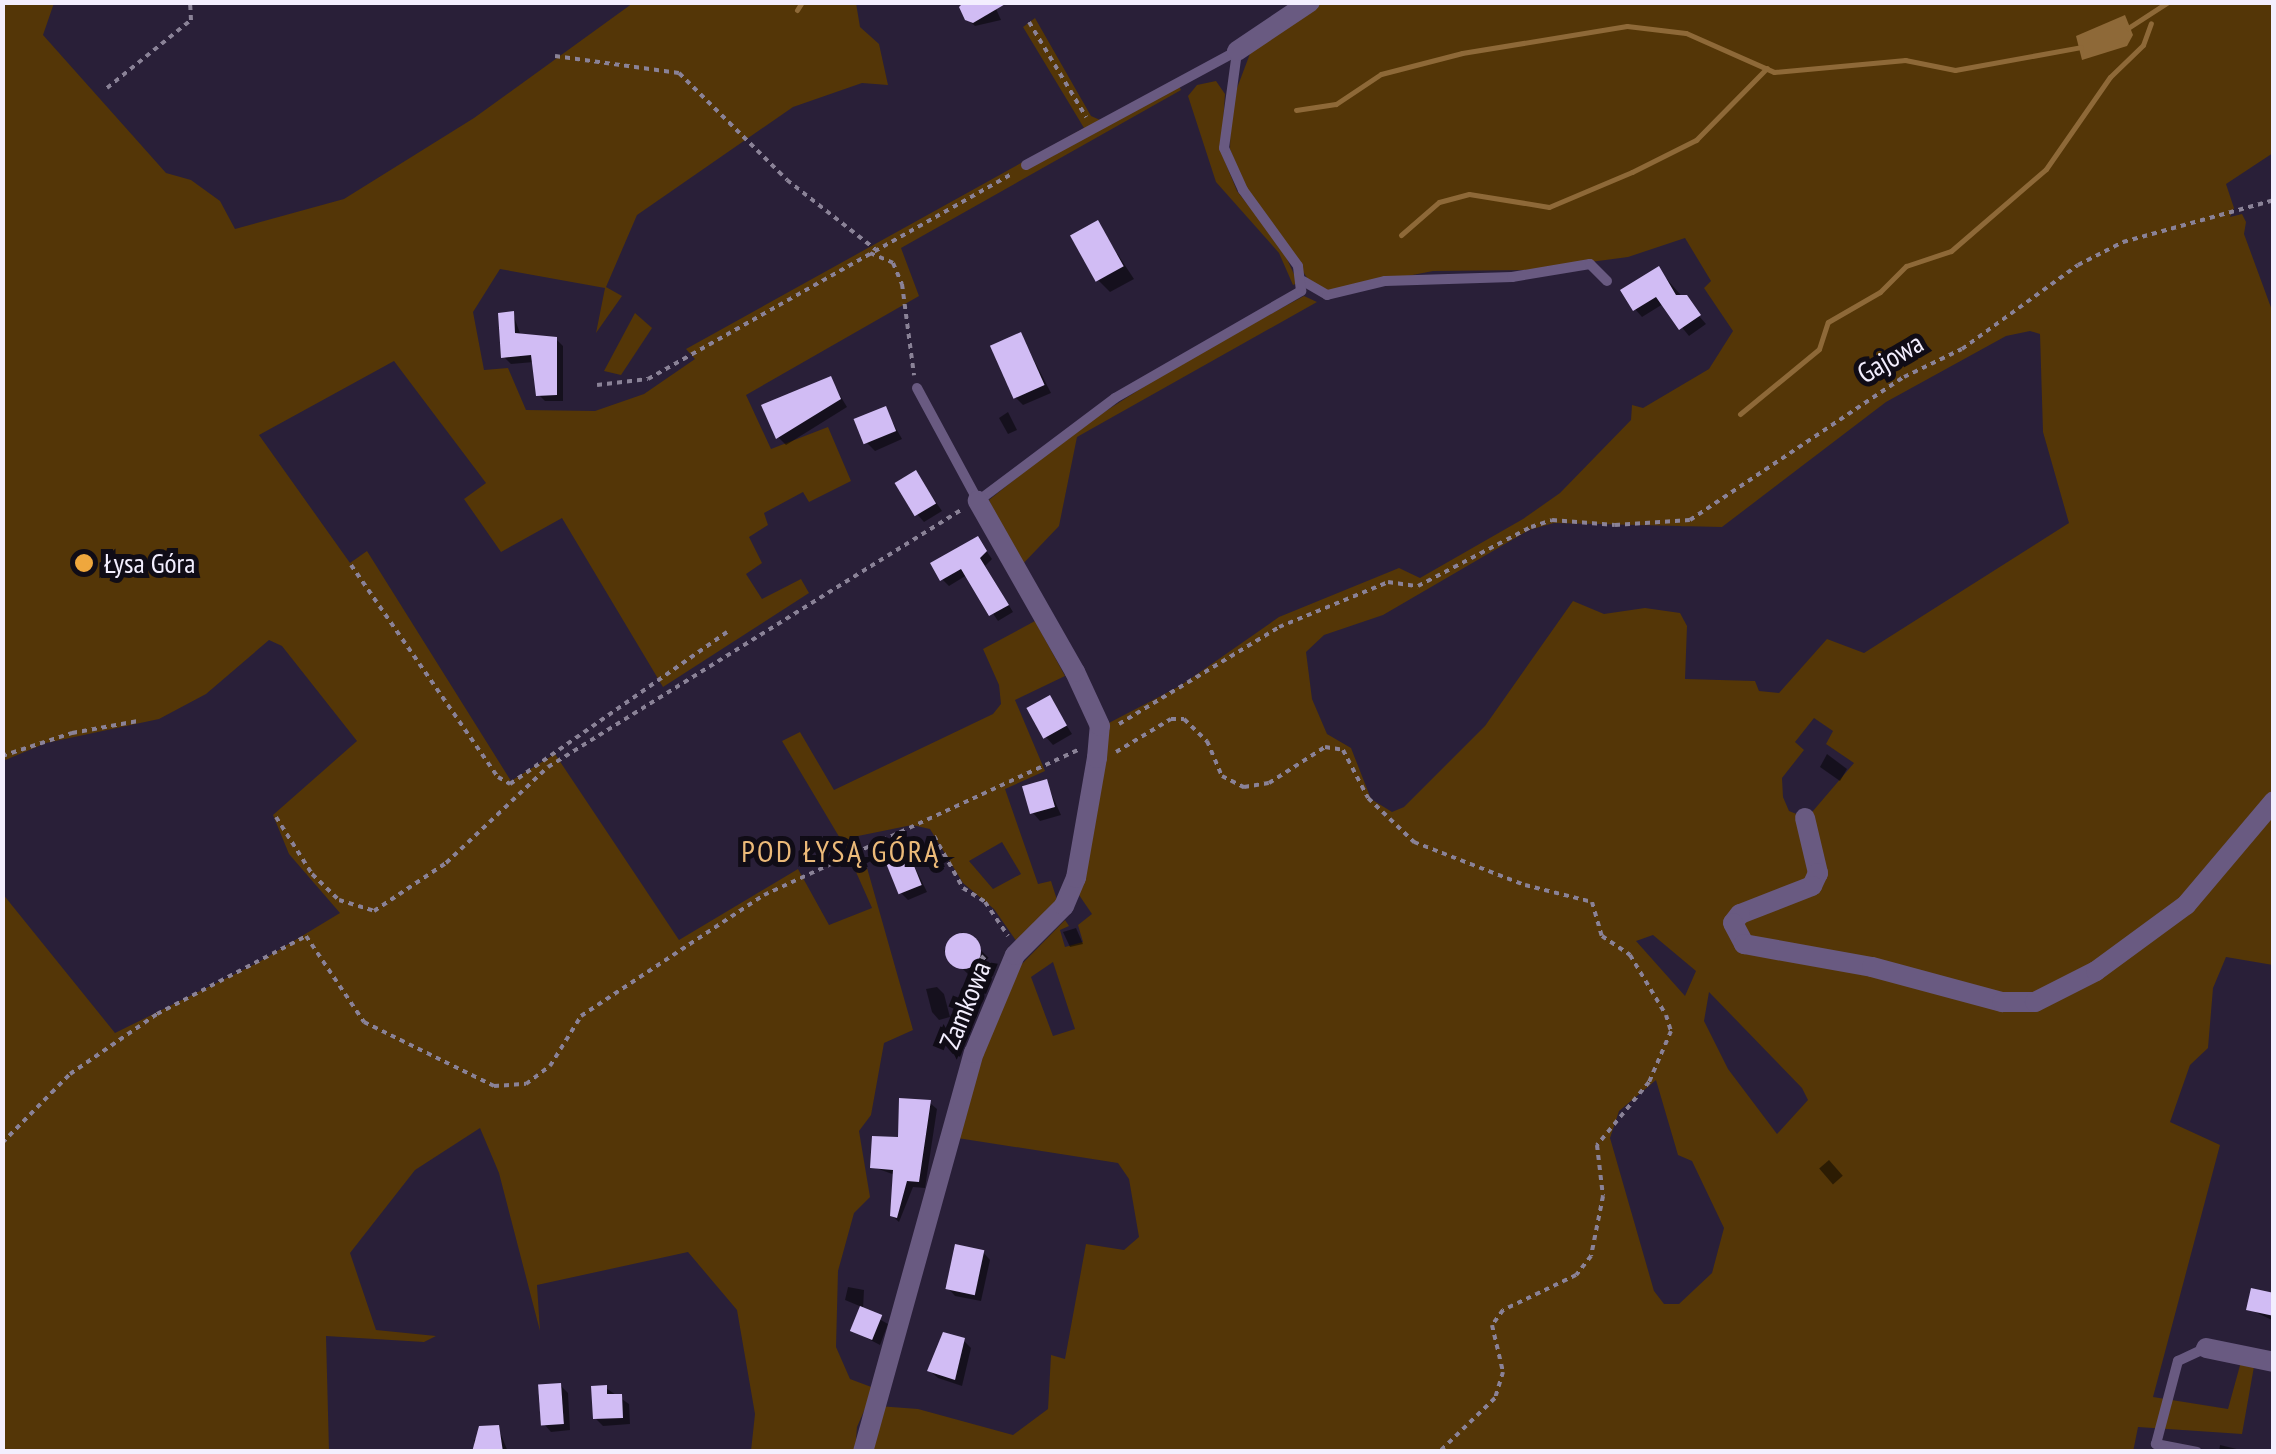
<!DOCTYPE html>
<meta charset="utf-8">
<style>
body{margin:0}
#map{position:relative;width:2276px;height:1454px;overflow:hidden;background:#291f38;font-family:"PT Sans Narrow",sans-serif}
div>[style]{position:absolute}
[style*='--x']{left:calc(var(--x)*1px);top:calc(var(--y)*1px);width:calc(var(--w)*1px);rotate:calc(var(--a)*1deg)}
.green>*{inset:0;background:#543607}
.water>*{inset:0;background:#8e6938}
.shadow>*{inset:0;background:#0007;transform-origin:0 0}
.stream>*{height:5px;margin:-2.5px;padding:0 2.5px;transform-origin:2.5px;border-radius:2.5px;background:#8e6938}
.building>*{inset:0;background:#d1bcf4;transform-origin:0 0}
.round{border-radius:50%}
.path>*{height:4px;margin-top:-2px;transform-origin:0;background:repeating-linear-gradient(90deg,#8a8297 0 5px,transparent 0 10px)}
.lane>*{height:10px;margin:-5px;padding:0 5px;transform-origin:5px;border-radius:5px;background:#695a81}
.street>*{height:20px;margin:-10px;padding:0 10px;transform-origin:10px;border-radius:10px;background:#695a81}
.dots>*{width:28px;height:28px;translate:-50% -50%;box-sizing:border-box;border:5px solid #100c16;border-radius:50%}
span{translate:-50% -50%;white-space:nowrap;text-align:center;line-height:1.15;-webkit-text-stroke:10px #100c16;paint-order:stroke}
.street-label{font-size:28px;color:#f3eefe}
.poi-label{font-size:28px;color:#f3eefe}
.left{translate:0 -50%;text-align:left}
.neighbourhood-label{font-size:30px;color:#ecba79;letter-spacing:2.5px}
.frame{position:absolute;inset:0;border:5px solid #f3eefe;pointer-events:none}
</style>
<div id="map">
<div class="green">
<i style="clip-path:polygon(evenodd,1318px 2px,2273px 3px,2273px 153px,2226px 184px,2234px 208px,2230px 217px,2242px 214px,2246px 222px,2244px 234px,2273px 313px,2273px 797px,2237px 832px,2189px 898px,2053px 993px,2003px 999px,1893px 968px,1891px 976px,1998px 1007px,2031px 1010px,2066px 996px,2188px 908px,2242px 835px,2273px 806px,2273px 965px,2226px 957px,2213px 988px,2208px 1048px,2190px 1065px,2170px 1122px,2220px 1145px,2153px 1397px,2228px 1409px,2242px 1358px,2255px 1361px,2242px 1434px,2138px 1427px,2133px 1452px,869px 1452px,878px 1406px,918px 1409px,1013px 1435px,1048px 1409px,1051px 1355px,1065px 1359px,1086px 1244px,1124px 1250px,1139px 1237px,1129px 1179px,1118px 1163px,951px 1137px,1016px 970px,1065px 920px,1069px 926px,1060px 930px,1065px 947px,1083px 942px,1078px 925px,1092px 914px,1077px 892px,1086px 822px,1106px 750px,1103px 726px,1180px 686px,1279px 617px,1399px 568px,1420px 578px,1523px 519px,1560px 493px,1631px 420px,1632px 405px,1643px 408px,1709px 369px,1733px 331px,1704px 288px,1711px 281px,1685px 238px,1628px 257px,1530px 270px,1433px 271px,1330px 291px,1312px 285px,1245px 187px,1230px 149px,1231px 104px,1251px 51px,1318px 2px,2030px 331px,2040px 334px,2043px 432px,2069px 523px,1864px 653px,1827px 639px,1779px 693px,1759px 691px,1755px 681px,1685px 679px,1687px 626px,1680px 613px,1645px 608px,1604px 614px,1573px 601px,1485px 726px,1404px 807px,1392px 812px,1371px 799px,1351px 748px,1327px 734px,1312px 699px,1306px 652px,1324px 635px,1383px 615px,1529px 530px,1554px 523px,1722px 527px,1886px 402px,2006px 336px,2030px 331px,1318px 2px,1814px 718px,1833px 731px,1826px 744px,1854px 763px,1807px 818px,1822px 870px,1813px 869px,1804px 817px,1789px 811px,1783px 797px,1782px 778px,1804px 750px,1795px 742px,1814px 718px,1318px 2px,1653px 935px,1696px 971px,1685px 996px,1636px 941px,1653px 935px,1318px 2px,1053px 962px,1075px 1029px,1053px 1036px,1031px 977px,1053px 962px,1318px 2px,1709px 992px,1802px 1088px,1808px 1100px,1777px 1134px,1728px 1069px,1704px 1021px,1709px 992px,1318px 2px,1656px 1080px,1678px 1155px,1692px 1161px,1724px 1228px,1712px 1273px,1679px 1304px,1664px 1304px,1654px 1291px,1610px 1138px,1619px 1111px,1656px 1080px)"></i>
<i style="clip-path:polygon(evenodd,3px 3px,54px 3px,43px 35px,166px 173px,191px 180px,220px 201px,235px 229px,344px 199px,474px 118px,633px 3px,856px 3px,860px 27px,879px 44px,888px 85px,862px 83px,793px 107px,637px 215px,606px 287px,622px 296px,596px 333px,605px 288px,500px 269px,473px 312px,484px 370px,508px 368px,526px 410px,595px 411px,644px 394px,695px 359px,686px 349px,1084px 128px,1023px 27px,1035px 18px,1091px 116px,1100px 120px,1176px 79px,1181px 90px,901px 248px,919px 296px,746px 395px,771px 449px,828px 427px,851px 481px,809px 502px,803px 492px,764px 513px,768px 525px,749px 537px,762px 563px,746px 574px,762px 599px,801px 579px,809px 593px,663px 687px,562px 518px,501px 552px,464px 499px,486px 483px,394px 361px,259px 435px,350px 563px,367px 551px,372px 559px,511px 781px,555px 754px,679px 940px,798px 869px,829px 925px,872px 908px,844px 845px,782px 741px,800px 732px,834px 790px,993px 714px,1001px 704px,999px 685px,983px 649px,1035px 621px,1065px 676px,1015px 700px,1045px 771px,1005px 789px,1038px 884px,1051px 881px,1058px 903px,1019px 945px,994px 909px,963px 883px,930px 829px,912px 825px,858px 836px,913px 1030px,884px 1043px,871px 1115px,859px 1131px,870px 1197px,854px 1213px,838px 1271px,836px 1347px,850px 1379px,874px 1388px,857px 1427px,855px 1451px,751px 1451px,755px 1414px,737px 1310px,688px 1252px,537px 1285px,540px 1331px,499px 1173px,480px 1128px,415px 1170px,350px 1253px,376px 1330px,436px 1336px,424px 1342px,326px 1336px,329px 1451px,3px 1451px,2px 893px,115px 1033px,259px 962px,340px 913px,289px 854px,273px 815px,357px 741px,282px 646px,269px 640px,206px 694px,159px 719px,46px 743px,3px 761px,3px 3px,1002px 842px,1021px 874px,993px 889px,969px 861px,1002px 842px)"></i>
<i style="clip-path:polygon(1216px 81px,1225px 94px,1221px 152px,1237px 191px,1282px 248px,1298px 283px,1293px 285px,1279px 253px,1216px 182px,1188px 96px,1197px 85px)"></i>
<i style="clip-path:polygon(1304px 296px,1317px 302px,1077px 437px,1059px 526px,1019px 568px,989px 500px,1076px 430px,1192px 356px)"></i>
<i style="clip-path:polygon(635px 313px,652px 328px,621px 375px,604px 371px)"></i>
</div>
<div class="water">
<i style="clip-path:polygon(2125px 15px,2133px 35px,2127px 46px,2082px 60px,2076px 36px)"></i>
</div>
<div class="shadow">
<i style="clip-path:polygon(993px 2px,1001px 20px,975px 26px,967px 19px)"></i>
<i style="clip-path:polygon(1097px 223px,1134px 279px,1110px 292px,1098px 280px)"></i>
<i style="clip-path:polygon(1658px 269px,1706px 324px,1689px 336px,1663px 304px,1642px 317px,1635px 309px)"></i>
<i style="clip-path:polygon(513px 314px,521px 336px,556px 339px,563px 346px,563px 401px,545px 401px,538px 394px,534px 362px,511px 364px,504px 357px)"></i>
<i style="clip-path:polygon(1021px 335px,1051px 393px,1023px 405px,1016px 398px)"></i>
<i style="clip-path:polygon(830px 379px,847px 407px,786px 445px,778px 437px)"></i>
<i style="clip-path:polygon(885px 409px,902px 439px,875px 451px,867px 443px)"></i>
<i style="clip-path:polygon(1008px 412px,1017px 430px,1008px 434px,999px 418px)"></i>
<i style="clip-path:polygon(916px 473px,942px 511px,924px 522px,917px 514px)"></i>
<i style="clip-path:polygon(978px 539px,992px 559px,985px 566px,1013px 612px,998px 621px,967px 575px,949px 586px,942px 579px)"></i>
<i style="clip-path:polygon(1049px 698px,1072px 734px,1053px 745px,1046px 737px)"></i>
<i style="clip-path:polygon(1827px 754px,1847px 769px,1840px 781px,1820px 767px)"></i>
<i style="clip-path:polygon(1046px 782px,1061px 815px,1040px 821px,1033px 813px)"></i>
<i style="clip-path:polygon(906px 849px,927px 892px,908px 900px,900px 892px)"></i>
<i style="clip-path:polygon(1076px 928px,1083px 944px,1070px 947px,1063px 932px)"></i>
<i style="left:962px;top:932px;width:37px;height:26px;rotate:44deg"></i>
<i style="clip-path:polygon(937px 987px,944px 994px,950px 1017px,939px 1020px,932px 1012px,926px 989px)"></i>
<i style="clip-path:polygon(930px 1103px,937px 1109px,925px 1188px,913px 1187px,899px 1222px,892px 1216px,895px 1175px,873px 1167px)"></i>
<i style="left:1829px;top:1160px;width:21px;height:13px;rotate:49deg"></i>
<i style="clip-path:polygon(983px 1252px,990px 1260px,981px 1301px,955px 1296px,948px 1288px)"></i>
<i style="clip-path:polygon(848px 1287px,864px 1290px,863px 1310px,888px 1324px,880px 1345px,853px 1331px,862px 1307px,845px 1300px)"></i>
<i style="clip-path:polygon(2274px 1296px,2274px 1321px,2249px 1309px)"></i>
<i style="clip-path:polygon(964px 1341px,971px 1348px,962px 1386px,938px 1378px,930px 1371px)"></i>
<i style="clip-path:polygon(560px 1385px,568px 1393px,570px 1430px,551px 1432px,544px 1424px)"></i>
<i style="clip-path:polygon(606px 1388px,629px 1404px,630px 1424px,603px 1426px,595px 1418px)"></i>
<i style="clip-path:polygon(498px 1427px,508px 1452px,474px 1452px,474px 1440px)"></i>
<i style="clip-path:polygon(2220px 1445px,2245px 1451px,2245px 1452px,2219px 1452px)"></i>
</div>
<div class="stream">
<i style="--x:797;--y:10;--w:9;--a:-58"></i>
<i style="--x:2128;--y:28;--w:48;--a:-33"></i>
<i style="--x:1296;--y:110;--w:40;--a:-8.5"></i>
<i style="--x:1336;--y:104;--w:54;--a:-33.7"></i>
<i style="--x:1381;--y:74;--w:84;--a:-14.5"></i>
<i style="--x:1462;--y:53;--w:167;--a:-9.3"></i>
<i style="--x:1627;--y:26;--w:59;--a:6.8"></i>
<i style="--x:1686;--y:33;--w:96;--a:23.9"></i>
<i style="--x:1774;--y:72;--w:132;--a:-5.2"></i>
<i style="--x:1905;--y:60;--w:51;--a:11.3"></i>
<i style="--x:1955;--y:70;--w:128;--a:-10.3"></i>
<i style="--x:1401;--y:235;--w:50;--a:-41"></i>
<i style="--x:1439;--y:202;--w:31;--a:-15"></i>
<i style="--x:1469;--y:194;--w:81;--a:9.2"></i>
<i style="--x:1549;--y:207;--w:90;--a:-22.9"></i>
<i style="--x:1632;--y:172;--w:72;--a:-26.6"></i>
<i style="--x:1696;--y:140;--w:101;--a:-45.4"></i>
<i style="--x:1740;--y:414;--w:102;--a:-39.4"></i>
<i style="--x:1819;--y:349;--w:28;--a:-72"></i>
<i style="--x:1828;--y:322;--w:60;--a:-30"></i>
<i style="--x:1880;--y:292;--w:37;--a:-45"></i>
<i style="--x:1906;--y:266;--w:47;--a:-18.4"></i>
<i style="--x:1951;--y:251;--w:125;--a:-40.8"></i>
<i style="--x:2046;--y:169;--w:112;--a:-55.2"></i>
<i style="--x:2110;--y:77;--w:46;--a:-44.1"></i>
<i style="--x:2143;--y:45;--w:23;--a:-70"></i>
</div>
<div class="building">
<i style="clip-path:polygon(964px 2px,1007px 2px,1007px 3px,973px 23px,965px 20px,959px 7px)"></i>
<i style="left:1098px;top:220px;width:53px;height:32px;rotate:61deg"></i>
<i style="clip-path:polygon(1659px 266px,1676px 295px,1687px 295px,1701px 315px,1679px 330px,1656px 297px,1633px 311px,1620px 290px)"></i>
<i style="clip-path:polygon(514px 311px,515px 333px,557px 337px,557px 395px,536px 396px,531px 355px,501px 358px,498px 313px)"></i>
<i style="left:1021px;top:332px;width:58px;height:34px;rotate:66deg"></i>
<i style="clip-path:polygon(831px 376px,841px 399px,776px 439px,761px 405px)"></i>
<i style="left:886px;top:406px;width:27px;height:35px;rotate:68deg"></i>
<i style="left:916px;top:470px;width:39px;height:25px;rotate:59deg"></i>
<i style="clip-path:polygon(978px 536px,987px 551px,980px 558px,1009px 605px,989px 616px,961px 569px,940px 581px,930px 563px)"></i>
<i style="left:1050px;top:695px;width:35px;height:27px;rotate:61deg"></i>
<i style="left:1047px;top:779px;width:29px;height:26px;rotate:74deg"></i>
<i style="left:906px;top:846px;width:42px;height:25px;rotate:68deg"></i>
<i class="round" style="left:945px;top:933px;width:36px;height:36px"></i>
<i style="clip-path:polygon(899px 1098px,931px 1100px,919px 1182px,907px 1181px,897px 1218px,890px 1216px,893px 1170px,870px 1168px,872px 1136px,898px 1137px)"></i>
<i style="left:955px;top:1244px;width:30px;height:46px;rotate:12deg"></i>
<i style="clip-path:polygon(2251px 1288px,2274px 1293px,2274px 1316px,2246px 1310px)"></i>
<i style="left:860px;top:1306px;width:24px;height:27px;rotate:22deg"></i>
<i style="clip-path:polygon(943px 1332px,965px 1338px,955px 1380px,927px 1371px)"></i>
<i style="left:561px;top:1383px;width:41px;height:23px;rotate:86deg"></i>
<i style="clip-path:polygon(607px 1385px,607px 1394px,622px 1394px,623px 1418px,593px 1419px,591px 1386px)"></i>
<i style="clip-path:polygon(499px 1425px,503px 1452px,472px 1452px,479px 1426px)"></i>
</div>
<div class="path">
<i style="--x:1029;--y:22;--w:111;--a:59"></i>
<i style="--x:555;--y:56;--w:125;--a:7.8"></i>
<i style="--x:679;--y:73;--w:152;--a:44.7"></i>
<i style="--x:787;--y:180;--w:112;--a:38.1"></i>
<i style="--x:107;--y:88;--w:108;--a:-39"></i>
<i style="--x:191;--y:20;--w:18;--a:-93"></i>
<i style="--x:870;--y:253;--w:25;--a:23"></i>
<i style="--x:893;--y:263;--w:23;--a:67"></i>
<i style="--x:902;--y:284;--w:92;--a:82.5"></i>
<i style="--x:597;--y:385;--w:51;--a:-6.7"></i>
<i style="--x:648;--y:379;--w:419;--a:-29.4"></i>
<i style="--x:351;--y:565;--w:258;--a:55.3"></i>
<i style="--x:498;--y:777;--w:14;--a:30"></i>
<i style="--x:510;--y:784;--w:265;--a:-35"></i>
<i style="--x:1119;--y:724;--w:187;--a:-31.2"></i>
<i style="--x:1279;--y:627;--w:118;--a:-22.4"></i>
<i style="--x:1388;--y:582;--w:30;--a:8"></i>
<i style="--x:1418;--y:586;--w:127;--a:-27.6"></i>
<i style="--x:1531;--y:527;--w:22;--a:-18"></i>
<i style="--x:1552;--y:520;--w:63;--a:4.5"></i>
<i style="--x:1615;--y:525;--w:75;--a:-3.8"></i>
<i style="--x:1690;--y:520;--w:257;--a:-33.8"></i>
<i style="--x:1904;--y:377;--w:64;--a:-25.8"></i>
<i style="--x:1962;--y:349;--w:143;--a:-35.9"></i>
<i style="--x:2078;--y:265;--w:51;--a:-27.1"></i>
<i style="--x:2123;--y:242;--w:157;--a:-15.5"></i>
<i style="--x:1116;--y:752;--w:64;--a:-31"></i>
<i style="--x:1171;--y:719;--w:13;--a:0"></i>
<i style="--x:1184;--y:719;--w:32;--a:44"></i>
<i style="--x:1207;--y:741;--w:38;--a:67"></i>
<i style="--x:1222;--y:776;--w:25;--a:27"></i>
<i style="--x:1244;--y:787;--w:25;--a:-9"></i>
<i style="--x:1269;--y:783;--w:67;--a:-32.7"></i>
<i style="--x:1325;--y:747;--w:18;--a:9"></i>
<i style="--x:1343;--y:750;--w:54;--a:62.5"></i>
<i style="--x:1368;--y:798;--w:64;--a:43.7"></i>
<i style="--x:1414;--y:842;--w:119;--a:21.2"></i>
<i style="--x:1525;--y:885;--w:69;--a:14.2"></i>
<i style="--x:1592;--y:902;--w:35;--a:74"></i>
<i style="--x:1602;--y:936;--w:34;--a:34"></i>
<i style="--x:1630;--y:955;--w:70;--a:59"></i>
<i style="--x:1666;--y:1015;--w:17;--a:73"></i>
<i style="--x:1671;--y:1031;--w:56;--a:113.3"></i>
<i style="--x:1649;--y:1082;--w:82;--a:129.5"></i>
<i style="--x:1597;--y:1145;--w:51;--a:83.3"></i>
<i style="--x:1603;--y:1196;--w:61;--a:101.3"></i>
<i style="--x:1591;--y:1256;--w:24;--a:128"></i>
<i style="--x:1576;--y:1275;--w:81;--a:154.4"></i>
<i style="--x:1503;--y:1310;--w:19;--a:126"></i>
<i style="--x:1492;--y:1325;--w:48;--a:76.8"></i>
<i style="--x:1503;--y:1372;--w:27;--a:107"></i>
<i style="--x:1495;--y:1398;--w:78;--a:136"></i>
<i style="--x:2;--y:756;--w:74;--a:-18.2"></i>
<i style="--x:72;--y:733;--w:67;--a:-10.3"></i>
<i style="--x:276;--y:817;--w:67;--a:57.7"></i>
<i style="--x:312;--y:874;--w:37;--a:44"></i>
<i style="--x:339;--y:900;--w:37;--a:17"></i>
<i style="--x:374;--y:911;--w:87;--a:-33.7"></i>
<i style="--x:446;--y:863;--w:140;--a:-43.3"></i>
<i style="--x:548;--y:767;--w:486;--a:-31.9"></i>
<i style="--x:934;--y:836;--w:60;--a:60.9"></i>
<i style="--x:963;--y:888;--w:26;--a:32"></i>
<i style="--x:985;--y:902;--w:41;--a:55.9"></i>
<i style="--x:981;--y:956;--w:16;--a:45"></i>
<i style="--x:2;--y:1143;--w:97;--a:-45.4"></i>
<i style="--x:70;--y:1074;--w:106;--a:-34.6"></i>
<i style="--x:157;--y:1014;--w:168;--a:-27.6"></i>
<i style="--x:306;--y:936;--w:104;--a:56"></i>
<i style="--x:364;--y:1022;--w:145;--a:26.2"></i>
<i style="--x:494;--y:1086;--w:32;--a:-4"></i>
<i style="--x:526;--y:1084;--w:30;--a:-37"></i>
<i style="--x:550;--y:1066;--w:59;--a:-58.2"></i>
<i style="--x:581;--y:1016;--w:219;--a:-33.5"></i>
<i style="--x:764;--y:895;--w:346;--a:-24.8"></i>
</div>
<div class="lane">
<i style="--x:1026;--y:165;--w:240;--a:-28.4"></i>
<i style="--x:1303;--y:281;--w:28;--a:30"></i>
<i style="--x:1327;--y:295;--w:60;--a:-13.6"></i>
<i style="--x:1385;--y:281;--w:127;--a:-1.8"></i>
<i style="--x:1512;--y:277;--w:79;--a:-9.5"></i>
<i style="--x:1590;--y:264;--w:24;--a:45"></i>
<i style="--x:917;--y:388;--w:128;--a:61.6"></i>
<i style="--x:978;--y:501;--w:171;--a:-36.9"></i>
<i style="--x:1115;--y:398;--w:215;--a:-29.9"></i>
<i style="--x:1301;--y:291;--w:25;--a:-97"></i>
<i style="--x:1298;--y:266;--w:94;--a:-125.9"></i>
<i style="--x:1243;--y:190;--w:46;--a:-114.3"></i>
<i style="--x:1224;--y:148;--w:97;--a:-82.3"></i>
<i style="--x:2197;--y:1452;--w:42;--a:-169"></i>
<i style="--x:2156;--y:1444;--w:86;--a:-75.2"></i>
<i style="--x:2178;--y:1361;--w:31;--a:-25"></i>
</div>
<div class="street">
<i style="--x:1237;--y:51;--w:88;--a:-33.9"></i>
<i style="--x:1805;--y:818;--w:57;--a:76.7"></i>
<i style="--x:1818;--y:873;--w:14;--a:115"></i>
<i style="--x:1812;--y:886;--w:77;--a:158.7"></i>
<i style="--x:1740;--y:914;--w:11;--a:128"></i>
<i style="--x:1733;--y:923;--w:24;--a:62"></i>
<i style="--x:1744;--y:944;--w:130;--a:10.2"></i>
<i style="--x:1872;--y:967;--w:135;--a:15.1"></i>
<i style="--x:2002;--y:1002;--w:33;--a:0"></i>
<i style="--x:2035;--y:1002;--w:68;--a:-26.9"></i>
<i style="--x:2096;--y:971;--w:112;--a:-36.3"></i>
<i style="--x:2186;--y:905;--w:136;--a:-49.8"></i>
<i style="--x:2206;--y:1348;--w:69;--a:11.6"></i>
<i style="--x:863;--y:1452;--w:414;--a:-74.5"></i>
<i style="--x:974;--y:1053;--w:106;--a:-67.3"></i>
<i style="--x:1015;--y:955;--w:69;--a:-45"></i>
<i style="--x:1064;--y:906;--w:30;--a:-67"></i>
<i style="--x:1076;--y:878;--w:122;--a:-80.1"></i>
<i style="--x:1097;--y:758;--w:32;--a:-85"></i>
<i style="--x:1100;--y:726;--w:60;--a:-114.8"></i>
<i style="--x:1075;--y:672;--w:197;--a:-119.6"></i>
</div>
<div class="dots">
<i style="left:84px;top:563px;background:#efa73d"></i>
</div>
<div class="street-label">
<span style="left:1890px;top:358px;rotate:-30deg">Gajowa</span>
<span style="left:965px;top:1005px;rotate:-68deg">Zamkowa</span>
</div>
<div class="poi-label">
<span class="left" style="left:104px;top:563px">Łysa Góra</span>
</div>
<div class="neighbourhood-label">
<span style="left:841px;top:851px">POD ŁYSĄ GÓRĄ</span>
</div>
<div class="frame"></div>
</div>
